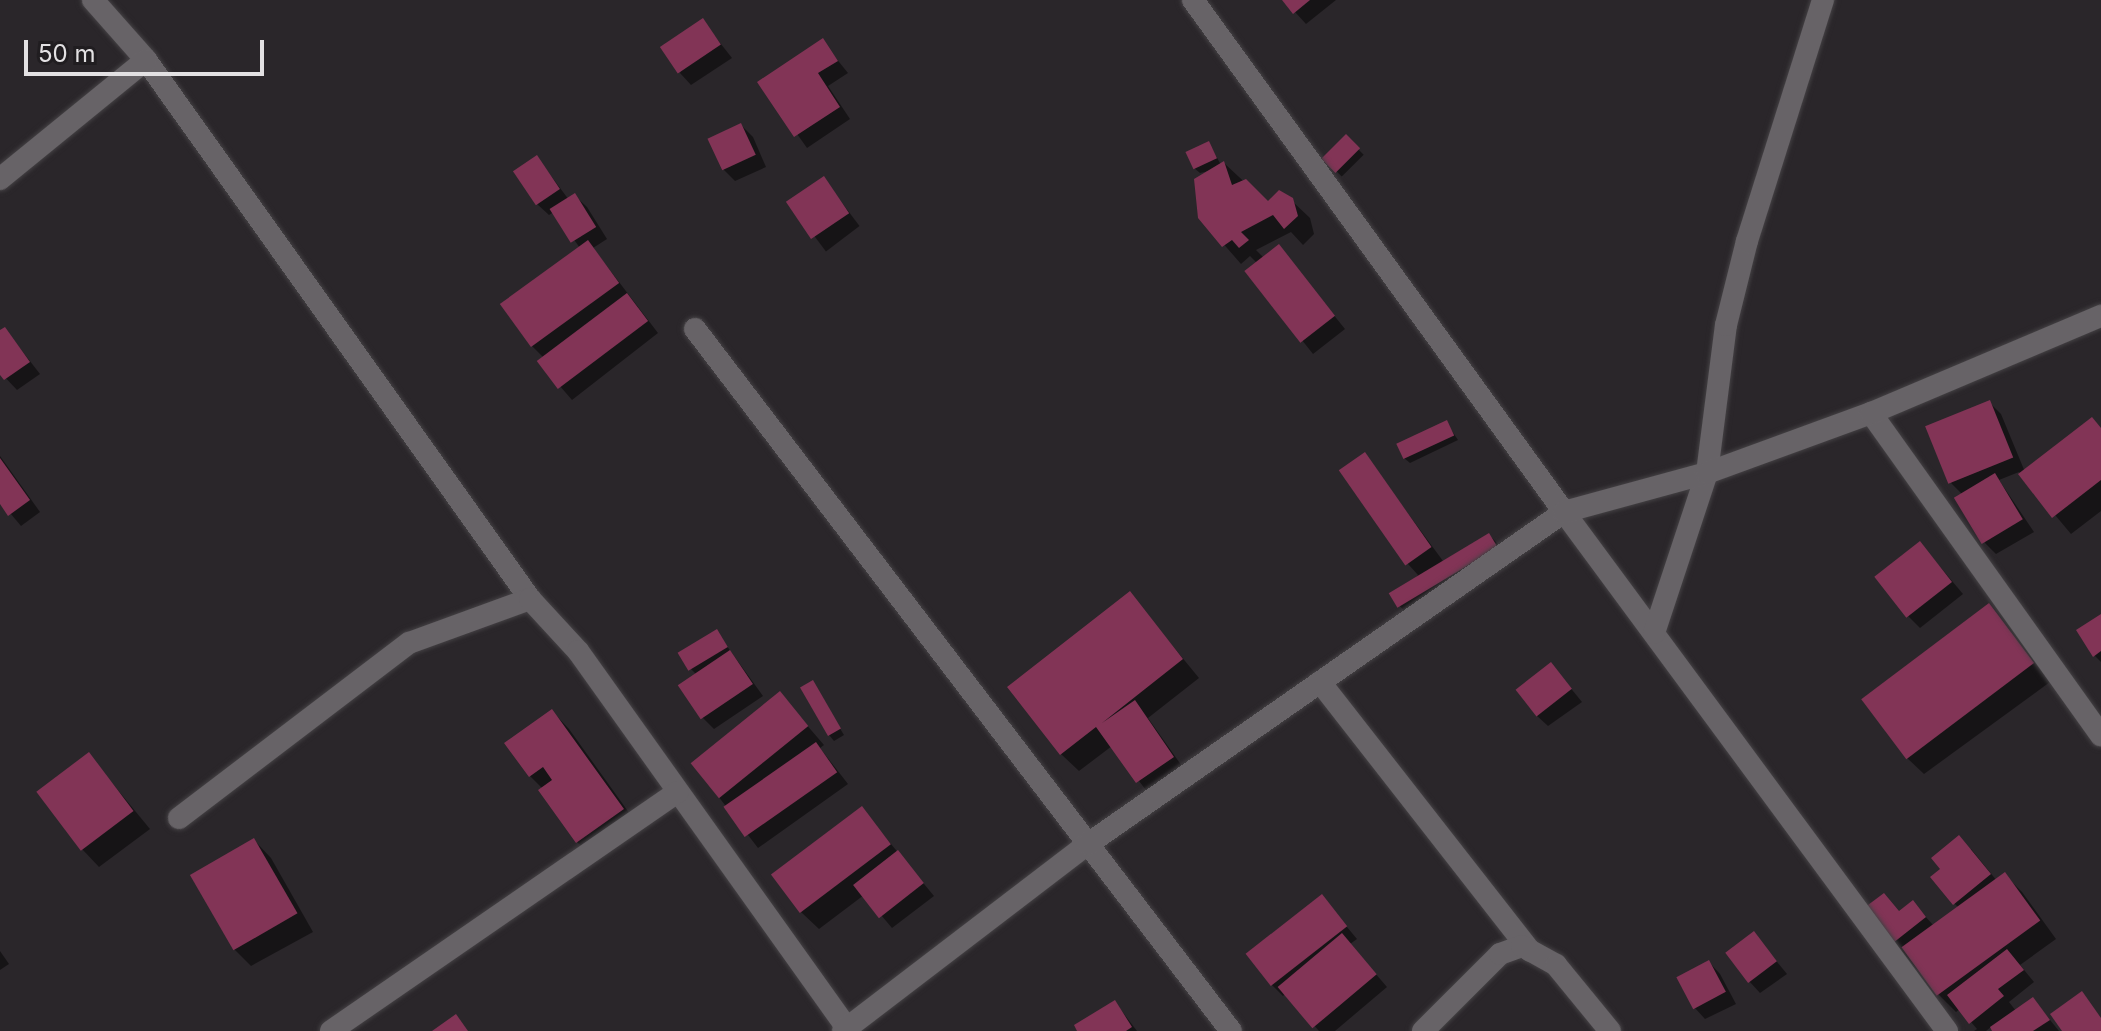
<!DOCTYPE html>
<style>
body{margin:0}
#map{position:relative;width:2101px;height:1031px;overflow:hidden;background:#2a262a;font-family:Inter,sans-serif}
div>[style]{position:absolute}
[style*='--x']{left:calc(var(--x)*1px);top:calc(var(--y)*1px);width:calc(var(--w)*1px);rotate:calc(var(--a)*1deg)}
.shadow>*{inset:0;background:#0007;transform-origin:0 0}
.building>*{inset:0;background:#823456;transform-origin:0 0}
.roads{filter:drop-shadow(0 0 2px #444144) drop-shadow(0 0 2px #444144)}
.minor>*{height:22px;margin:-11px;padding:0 11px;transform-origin:11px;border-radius:11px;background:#676367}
span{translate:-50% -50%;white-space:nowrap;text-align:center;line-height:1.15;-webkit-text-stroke:7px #201d20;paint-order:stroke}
.scale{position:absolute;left:24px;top:40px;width:240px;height:36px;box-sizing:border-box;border:4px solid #e3e1e3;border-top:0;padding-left:10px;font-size:24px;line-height:28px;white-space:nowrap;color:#e3e1e3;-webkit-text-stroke:6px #201d20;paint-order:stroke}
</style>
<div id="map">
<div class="shadow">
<i style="clip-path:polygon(1284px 0,1336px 0,1306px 24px)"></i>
<i style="clip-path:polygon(702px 20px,732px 58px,691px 85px,680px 73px)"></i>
<i style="clip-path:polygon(822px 41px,848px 73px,828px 86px,850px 119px,807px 148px,760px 82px)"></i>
<i style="clip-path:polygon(741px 125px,753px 137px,766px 167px,735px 181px,723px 169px,710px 139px)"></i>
<i style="left:1346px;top:137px;width:25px;height:31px;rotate:45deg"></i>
<i style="clip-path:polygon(1209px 143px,1221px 165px,1224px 163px,1268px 204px,1291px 200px,1310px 218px,1314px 234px,1303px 245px,1291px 232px,1256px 250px,1264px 258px,1279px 247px,1345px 329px,1313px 354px,1247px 271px,1257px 263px,1250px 256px,1241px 264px,1200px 217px,1213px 170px,1200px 173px,1194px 168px)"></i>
<i style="clip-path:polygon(537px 157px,569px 200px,575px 196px,587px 207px,607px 239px,593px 248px,658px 333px,572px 400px,540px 363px,545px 359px,532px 346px,580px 248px,554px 212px,549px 215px,537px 204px,516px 171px)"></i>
<i style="left:824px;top:179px;width:59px;height:42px;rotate:53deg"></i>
<i style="clip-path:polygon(5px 329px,40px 374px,17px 390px,0 372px,0 333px)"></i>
<i style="clip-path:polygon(1989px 402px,2001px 414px,2025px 472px,2101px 428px,2101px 511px,2071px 534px,2019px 472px,1999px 480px,2034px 532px,1996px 554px,1985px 543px,1963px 495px,1951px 483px)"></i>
<i style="clip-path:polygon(1446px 422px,1458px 440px,1410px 463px,1404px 458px)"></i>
<i style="clip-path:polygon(1365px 455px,1443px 561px,1489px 535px,1501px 547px,1409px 616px,1398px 604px,1418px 575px,1408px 564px)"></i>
<i style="clip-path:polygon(0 456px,40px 512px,21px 526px,0 501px)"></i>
<i style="clip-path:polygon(1931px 556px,1963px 594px,1920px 628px,1908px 616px)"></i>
<i style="clip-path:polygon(1130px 594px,1199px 678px,1148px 718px,1184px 769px,1149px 794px,1112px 746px,1079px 771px,1061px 754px)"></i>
<i style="clip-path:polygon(1989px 606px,2050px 682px,1924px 774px,1906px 757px)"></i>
<i style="clip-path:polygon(2101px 617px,2101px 662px,2094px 655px)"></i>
<i style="clip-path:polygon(716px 631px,763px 696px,714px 729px,702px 717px,697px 675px,690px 668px)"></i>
<i style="clip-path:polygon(1551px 664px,1582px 702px,1548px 726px,1536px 715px)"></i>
<i style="clip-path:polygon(812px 683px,844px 735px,834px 741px,829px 735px)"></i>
<i style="clip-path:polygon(780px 694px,824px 745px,820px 748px,848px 784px,758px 848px,718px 796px)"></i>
<i style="clip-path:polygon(552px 711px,569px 729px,640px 828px,595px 859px,577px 842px,543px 789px,530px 776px)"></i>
<i style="clip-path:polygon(89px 755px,150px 829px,99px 867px,82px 849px)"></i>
<i style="clip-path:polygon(862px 809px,934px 896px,892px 928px,864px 895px,819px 929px,801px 912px)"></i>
<i style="clip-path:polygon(254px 840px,271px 858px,313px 932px,251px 966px,234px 949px)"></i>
<i style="clip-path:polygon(1971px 849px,1997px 881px,2005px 875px,2022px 892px,2056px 939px,2020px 965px,2034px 982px,2009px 1002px,2016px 1011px,2033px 999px,2059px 1031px,1995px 1031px,1992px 1026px,1986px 1031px,1974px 1031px,1977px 1029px,1960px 1009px,1956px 1012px,1938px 994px,1894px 942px,1900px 913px,1913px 903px,1934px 926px,1959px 908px,1954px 903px)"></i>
<i style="clip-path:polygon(1322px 897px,1357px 939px,1350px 944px,1387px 987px,1335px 1031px,1319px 1031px,1286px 993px,1283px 996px,1271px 984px)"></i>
<i style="clip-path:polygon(1754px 934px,1787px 974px,1760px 993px,1749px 981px)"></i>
<i style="clip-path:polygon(0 951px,9px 964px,0 970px)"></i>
<i style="clip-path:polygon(1709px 962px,1720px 974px,1736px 1004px,1705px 1019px,1694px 1007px)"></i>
<i style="clip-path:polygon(1115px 1002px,1137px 1031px,1080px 1031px)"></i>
</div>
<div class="building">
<i style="clip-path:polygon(1282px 0,1310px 0,1293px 14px)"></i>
<i style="left:703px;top:18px;width:32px;height:52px;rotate:56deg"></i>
<i style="clip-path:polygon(823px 38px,838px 61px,818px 73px,840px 107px,794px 137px,757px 82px)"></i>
<i style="left:741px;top:123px;width:35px;height:37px;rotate:65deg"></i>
<i style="left:1346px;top:134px;width:20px;height:35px;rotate:45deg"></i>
<i style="left:1209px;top:141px;width:19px;height:26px;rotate:65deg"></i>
<i style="left:537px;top:155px;width:41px;height:29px;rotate:56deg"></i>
<i style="clip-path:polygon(1224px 161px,1232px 185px,1246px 179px,1268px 201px,1279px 190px,1293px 198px,1298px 216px,1284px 229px,1273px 215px,1241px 232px,1249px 240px,1239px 248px,1232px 240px,1222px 247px,1198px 218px,1194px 179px)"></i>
<i style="left:824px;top:176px;width:45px;height:46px;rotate:56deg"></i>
<i style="left:575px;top:193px;width:40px;height:30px;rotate:58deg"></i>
<i style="left:588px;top:240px;width:53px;height:109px;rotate:54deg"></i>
<i style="left:1279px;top:244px;width:91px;height:44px;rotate:52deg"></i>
<i style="left:627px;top:293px;width:35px;height:113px;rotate:53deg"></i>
<i style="clip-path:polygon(5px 327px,30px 362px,4px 380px,0 375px,0 330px)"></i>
<i style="left:1990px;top:400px;width:62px;height:70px;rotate:68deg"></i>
<i style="clip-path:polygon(2092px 417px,2101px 428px,2101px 480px,2052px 518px,2018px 474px)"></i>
<i style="left:1447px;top:420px;width:17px;height:56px;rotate:65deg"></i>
<i style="left:1365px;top:452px;width:116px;height:32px;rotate:55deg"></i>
<i style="clip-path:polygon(0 458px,30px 500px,8px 516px,0 504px)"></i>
<i style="left:1995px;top:473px;width:54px;height:48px;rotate:59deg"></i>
<i style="left:1489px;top:533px;width:17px;height:117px;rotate:59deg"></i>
<i style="left:1920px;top:541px;width:52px;height:58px;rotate:52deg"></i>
<i style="clip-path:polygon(1130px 591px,1183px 659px,1102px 723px,1135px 700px,1174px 757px,1136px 783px,1096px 727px,1060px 755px,1007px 687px)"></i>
<i style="left:1989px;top:603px;width:75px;height:160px;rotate:53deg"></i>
<i style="clip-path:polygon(2101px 614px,2101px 651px,2093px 657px,2076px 630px)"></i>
<i style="left:717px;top:629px;width:21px;height:46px;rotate:59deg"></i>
<i style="left:730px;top:650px;width:41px;height:63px;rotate:56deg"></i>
<i style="left:1551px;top:662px;width:34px;height:45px;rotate:52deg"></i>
<i style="left:813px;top:680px;width:56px;height:15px;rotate:60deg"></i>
<i style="left:780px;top:691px;width:45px;height:115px;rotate:51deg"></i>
<i style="clip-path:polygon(552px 709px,624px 809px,576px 843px,538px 790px,552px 780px,543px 767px,529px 777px,504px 743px)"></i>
<i style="left:816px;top:742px;width:37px;height:113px;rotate:55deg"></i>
<i style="left:89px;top:752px;width:74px;height:66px;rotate:53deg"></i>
<i style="left:862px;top:806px;width:48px;height:114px;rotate:53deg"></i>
<i style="clip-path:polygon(1959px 835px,1991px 874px,1953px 905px,1930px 877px,1940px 869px,1931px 858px)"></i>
<i style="left:254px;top:838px;width:87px;height:74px;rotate:60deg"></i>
<i style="left:898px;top:850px;width:42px;height:57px;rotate:52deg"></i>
<i style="left:2005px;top:872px;width:60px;height:128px;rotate:54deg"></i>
<i style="clip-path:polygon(1884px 893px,1899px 911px,1913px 900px,1926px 917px,1893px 943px,1864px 908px)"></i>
<i style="left:1322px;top:894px;width:41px;height:97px;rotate:52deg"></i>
<i style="left:1754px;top:931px;width:38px;height:36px;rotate:53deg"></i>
<i style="left:1342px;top:933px;width:54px;height:84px;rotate:50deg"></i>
<i style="clip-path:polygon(2007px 949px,2024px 970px,1998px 989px,2004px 996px,1969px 1024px,1947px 995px)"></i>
<i style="left:1709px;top:960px;width:36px;height:37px;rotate:62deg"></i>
<i style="clip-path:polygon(2082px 991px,2101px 1018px,2101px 1031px,2062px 1031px,2050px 1014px)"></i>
<i style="clip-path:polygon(2033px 997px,2050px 1020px,2033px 1031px,1992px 1031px,1990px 1027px)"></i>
<i style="clip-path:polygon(1115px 1000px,1132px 1027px,1126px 1031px,1077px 1031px,1074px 1025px)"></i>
<i style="clip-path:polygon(456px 1014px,468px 1031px,432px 1031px)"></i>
</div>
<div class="roads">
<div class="minor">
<i style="--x:93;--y:0;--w:80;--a:48.5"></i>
<i style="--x:146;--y:60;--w:662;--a:54.53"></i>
<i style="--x:1193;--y:0;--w:632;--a:54.07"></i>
<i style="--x:1564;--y:512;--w:645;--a:53.57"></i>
<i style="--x:0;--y:179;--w:188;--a:-39.2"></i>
<i style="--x:695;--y:329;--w:883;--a:52.64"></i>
<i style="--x:1871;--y:413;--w:396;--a:54.5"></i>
<i style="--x:1654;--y:633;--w:169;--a:-71.7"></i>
<i style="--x:1707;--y:473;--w:149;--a:-82.7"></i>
<i style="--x:1726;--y:325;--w:87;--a:-76"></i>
<i style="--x:1747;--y:241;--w:253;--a:-72.5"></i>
<i style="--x:1320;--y:682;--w:341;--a:52"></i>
<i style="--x:179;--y:818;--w:289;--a:-37.3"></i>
<i style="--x:409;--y:643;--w:129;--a:-20"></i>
<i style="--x:530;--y:599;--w:71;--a:47.3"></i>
<i style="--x:578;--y:651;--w:467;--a:54.5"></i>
<i style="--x:331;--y:1031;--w:421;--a:-34.6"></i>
<i style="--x:843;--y:1031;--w:308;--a:-37.4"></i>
<i style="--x:1088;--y:844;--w:580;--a:-34.89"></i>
<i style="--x:1564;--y:512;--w:148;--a:-15.3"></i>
<i style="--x:1707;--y:473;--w:175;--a:-20.1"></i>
<i style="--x:1871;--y:413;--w:250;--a:-22.9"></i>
<i style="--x:1423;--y:1031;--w:109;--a:-45"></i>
<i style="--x:1500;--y:954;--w:23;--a:-20"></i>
<i style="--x:1522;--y:946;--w:39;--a:29"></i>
<i style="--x:1556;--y:965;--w:85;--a:50.7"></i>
</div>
</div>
<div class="scale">50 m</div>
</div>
